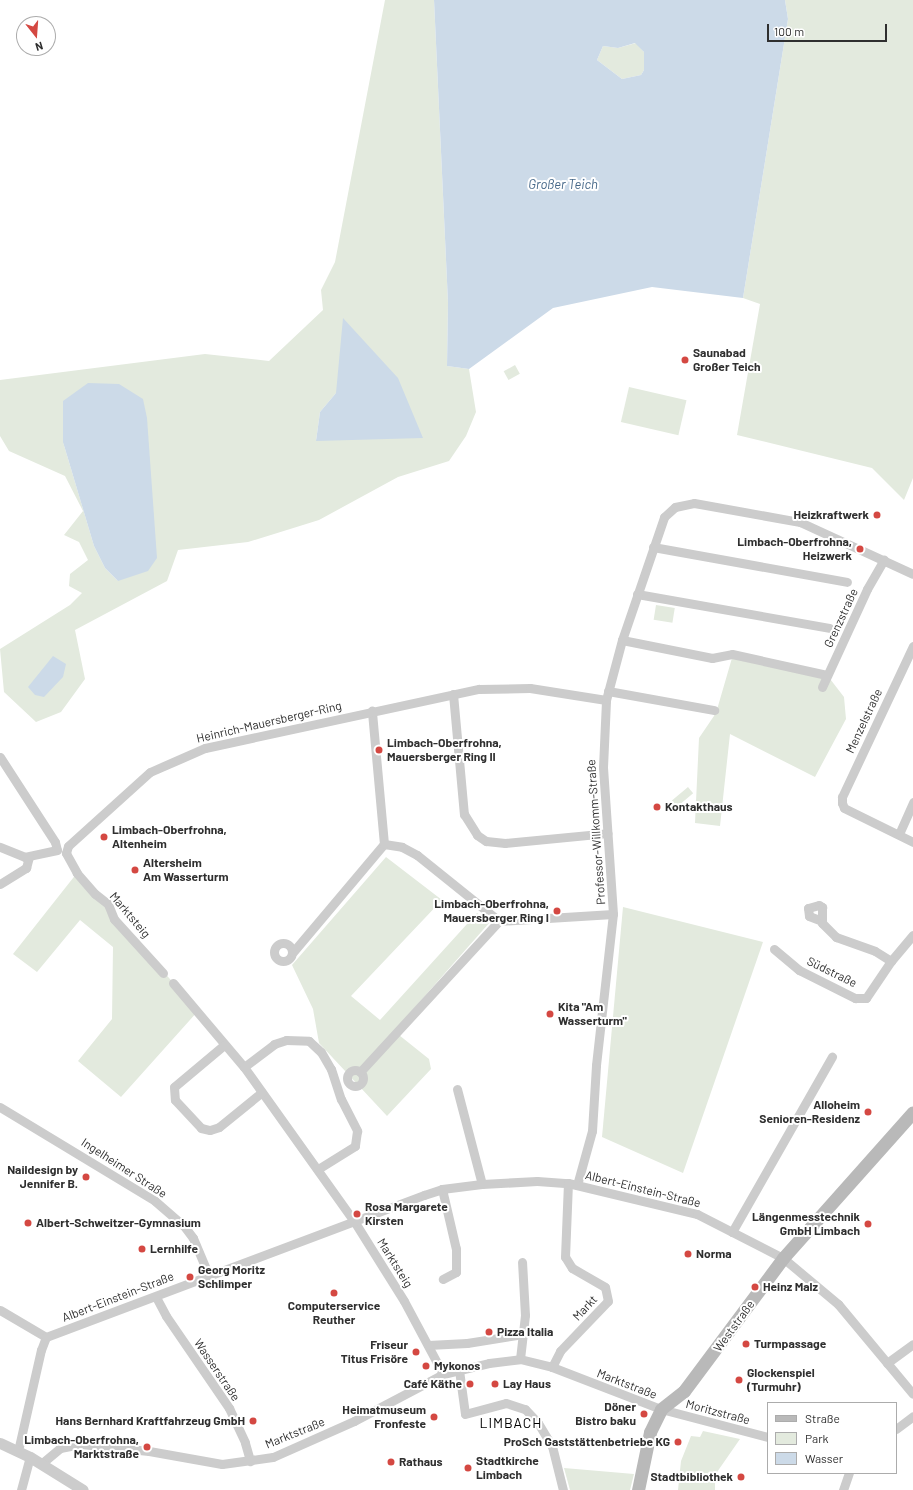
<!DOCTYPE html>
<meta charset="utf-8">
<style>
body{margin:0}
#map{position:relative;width:913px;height:1490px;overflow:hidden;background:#fff;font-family:Barlow,sans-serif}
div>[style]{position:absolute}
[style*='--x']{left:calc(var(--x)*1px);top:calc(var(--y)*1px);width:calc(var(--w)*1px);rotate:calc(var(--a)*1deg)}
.green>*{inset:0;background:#e3eade;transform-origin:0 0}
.water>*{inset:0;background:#ccdae8}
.minor>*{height:9px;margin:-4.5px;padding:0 4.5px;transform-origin:4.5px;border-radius:4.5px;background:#ccc}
.minor>.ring{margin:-4.5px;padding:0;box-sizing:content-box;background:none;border:9px solid #ccc;border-radius:50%}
.tertiary>*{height:11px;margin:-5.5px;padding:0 5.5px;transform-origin:5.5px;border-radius:5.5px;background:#ccc}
.secondary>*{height:13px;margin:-6.5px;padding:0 6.5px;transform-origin:6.5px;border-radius:6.5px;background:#b9b9b9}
.dots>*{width:11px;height:11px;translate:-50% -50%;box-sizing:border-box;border:2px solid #fff;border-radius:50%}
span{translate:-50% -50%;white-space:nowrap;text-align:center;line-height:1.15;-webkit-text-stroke:4px #fff;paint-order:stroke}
.poi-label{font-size:12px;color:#2f2f2f;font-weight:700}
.left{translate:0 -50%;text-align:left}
.right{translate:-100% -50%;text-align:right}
.street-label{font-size:12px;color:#2f2f2f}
.water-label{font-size:13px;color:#456788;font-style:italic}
.quarter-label{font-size:14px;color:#000;letter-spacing:1px}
.legend{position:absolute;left:767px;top:1402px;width:130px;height:72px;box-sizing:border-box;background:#fff;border:1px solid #acacac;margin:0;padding:5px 7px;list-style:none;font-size:12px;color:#2f2f2f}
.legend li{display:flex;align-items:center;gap:8px;height:20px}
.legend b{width:20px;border:1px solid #acacac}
.north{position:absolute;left:16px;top:16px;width:40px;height:40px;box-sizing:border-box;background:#fff;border:1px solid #acacac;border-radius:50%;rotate:163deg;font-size:11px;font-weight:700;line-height:16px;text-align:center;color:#2f2f2f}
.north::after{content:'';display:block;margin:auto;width:14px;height:18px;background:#d44842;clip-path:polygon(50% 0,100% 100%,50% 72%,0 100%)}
.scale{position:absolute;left:767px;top:24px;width:120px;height:18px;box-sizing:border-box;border:2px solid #2f2f2f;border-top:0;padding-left:5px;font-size:12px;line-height:14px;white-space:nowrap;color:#2f2f2f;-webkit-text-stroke:3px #fff;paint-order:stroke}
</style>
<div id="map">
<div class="green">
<i style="clip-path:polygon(evenodd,385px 0,434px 0,448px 303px,447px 366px,469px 369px,476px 412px,466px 436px,449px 461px,398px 477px,319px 520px,248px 542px,178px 550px,167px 581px,75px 630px,85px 679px,61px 712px,36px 722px,4px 692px,0 649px,70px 605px,82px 593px,69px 586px,70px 574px,88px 560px,79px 542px,64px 535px,83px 511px,65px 476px,9px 451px,0 436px,0 380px,205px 354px,269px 361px,323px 310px,321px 290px,335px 262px,385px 0,336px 393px,316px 441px,320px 412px,336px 393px,385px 0,63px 442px,118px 581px,105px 568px,94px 546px,63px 442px)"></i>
<i style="clip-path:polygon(785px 0,913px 0,913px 478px,904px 500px,872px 468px,737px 435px,760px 304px,743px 298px,788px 19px)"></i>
<i style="clip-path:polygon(636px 43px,644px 52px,644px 70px,641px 75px,622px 79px,597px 60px,603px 46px,618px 48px)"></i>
<i style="left:515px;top:365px;width:10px;height:13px;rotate:61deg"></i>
<i style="left:629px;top:387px;width:59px;height:36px;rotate:13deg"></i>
<i style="left:656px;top:605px;width:19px;height:15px;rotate:9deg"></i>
<i style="clip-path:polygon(732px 658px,827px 675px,844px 697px,846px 719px,815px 777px,730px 734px,720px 826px,695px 823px,699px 738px,716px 713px)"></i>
<i style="left:688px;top:787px;width:8px;height:21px;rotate:50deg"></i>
<i style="clip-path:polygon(386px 857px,442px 900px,351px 996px,380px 1020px,477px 913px,490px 922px,394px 1031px,429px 1059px,431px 1069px,387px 1116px,319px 1043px,313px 1009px,292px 965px)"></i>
<i style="clip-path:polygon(77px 873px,198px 1011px,121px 1097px,78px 1061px,112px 1019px,113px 947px,80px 920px,37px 972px,13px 954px)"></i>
<i style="clip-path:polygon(623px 907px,763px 942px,683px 1173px,602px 1137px)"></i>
<i style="clip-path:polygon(703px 1431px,740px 1439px,715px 1475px,715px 1490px,678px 1490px,681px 1461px,691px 1436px,700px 1437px)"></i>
<i style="clip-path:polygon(564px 1468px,634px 1474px,630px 1490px,570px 1490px)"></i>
</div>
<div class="water">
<i style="clip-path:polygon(evenodd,434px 0,785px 0,788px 19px,743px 298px,652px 287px,553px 308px,469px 369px,447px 366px,448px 303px,434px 0,635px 43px,644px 52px,644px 70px,641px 75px,622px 79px,597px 60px,603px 46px,618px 48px,635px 43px)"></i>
<i style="clip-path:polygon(343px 318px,398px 378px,423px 438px,316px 441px,320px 412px,336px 393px)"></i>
<i style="clip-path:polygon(88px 383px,119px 384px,143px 399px,147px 418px,157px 558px,148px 571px,118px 581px,105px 568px,94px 546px,63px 442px,63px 401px)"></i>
<i style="clip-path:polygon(53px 656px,66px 664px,63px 677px,44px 697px,35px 695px,28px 687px)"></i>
</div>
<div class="minor">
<i style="--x:653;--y:547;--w:197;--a:10.2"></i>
<i style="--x:637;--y:594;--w:195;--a:10"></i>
<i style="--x:622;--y:640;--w:92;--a:11.3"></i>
<i style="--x:712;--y:658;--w:20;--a:-11"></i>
<i style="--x:732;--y:654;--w:97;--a:12.5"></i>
<i style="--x:913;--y:646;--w:167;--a:115.2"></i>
<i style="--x:842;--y:797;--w:6;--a:90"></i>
<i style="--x:842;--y:803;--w:5;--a:68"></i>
<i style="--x:844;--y:808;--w:77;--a:26.2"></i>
<i style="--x:822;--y:687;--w:108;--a:-65.3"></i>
<i style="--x:867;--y:589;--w:34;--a:-60"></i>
<i style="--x:608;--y:691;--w:108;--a:10.2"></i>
<i style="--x:453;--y:694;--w:121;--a:84.8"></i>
<i style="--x:464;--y:814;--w:25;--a:58"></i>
<i style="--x:477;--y:835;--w:11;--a:34"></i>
<i style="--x:486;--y:841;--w:19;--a:6"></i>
<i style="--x:505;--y:843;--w:103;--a:-5.5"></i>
<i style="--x:0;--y:757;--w:101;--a:57.1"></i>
<i style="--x:55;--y:842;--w:8;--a:76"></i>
<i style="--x:57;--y:850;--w:33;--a:168"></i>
<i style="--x:25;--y:857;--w:27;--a:-158"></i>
<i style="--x:899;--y:834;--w:35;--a:-66"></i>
<i style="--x:384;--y:844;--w:18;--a:9"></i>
<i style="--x:402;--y:847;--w:17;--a:28"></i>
<i style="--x:417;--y:855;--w:105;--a:38.8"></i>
<i style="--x:499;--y:921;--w:114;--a:-3.5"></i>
<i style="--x:0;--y:884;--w:31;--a:-32"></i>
<i style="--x:26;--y:868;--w:11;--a:-75"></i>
<i style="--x:822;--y:921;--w:14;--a:-159"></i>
<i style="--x:809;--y:916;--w:8;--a:-97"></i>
<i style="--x:808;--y:908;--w:11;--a:-15"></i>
<i style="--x:819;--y:905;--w:4;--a:34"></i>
<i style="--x:822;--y:907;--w:16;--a:90"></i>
<i style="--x:822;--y:923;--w:20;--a:45"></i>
<i style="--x:836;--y:937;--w:41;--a:19.7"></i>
<i style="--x:875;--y:951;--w:19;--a:32"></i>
<i style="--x:891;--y:961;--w:34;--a:-50"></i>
<i class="ring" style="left:274px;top:943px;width:9px;height:9px"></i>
<i style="--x:774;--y:949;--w:33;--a:40"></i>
<i style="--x:799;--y:970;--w:63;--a:26.6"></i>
<i style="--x:855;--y:998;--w:11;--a:0"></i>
<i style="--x:866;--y:998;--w:45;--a:-56"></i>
<i style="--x:293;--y:952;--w:141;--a:-49.9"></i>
<i style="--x:384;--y:844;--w:134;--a:-95.2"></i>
<i style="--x:163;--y:973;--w:73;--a:-132.2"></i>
<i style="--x:114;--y:919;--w:16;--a:-112"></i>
<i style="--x:108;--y:904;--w:16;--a:-142"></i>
<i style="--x:95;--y:894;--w:28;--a:-131"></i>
<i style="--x:77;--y:873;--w:23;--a:-119"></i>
<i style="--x:66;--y:853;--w:7;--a:-74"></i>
<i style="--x:68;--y:846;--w:110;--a:-42.1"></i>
<i style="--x:150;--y:772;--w:60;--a:-23.6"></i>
<i style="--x:205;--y:748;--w:280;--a:-12.2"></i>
<i style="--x:479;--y:689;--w:51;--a:-1.1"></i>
<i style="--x:530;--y:688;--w:77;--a:9"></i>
<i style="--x:173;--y:983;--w:110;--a:49.8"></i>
<i style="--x:244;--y:1067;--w:189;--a:54.5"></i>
<i style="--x:354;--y:1221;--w:94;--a:58"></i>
<i style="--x:404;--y:1301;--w:83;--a:61.9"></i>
<i style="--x:224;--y:1045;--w:65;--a:140"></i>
<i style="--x:174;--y:1087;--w:13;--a:86"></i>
<i style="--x:175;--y:1100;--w:38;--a:47"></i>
<i style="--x:201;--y:1128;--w:9;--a:13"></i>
<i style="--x:210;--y:1130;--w:9;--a:-18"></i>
<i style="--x:219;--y:1127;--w:55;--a:-39.1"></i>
<i style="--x:244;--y:1067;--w:38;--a:-37"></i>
<i style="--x:274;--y:1044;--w:13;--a:-18"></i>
<i style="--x:286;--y:1040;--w:23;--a:2"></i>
<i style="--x:309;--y:1041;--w:16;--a:43"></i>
<i style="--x:321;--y:1052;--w:20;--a:60"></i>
<i style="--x:331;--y:1069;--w:32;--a:72"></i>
<i style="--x:341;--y:1099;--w:36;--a:63"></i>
<i style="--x:357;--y:1131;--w:15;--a:98"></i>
<i style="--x:355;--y:1146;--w:44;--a:148.1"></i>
<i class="ring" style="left:347px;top:1070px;width:7px;height:7px"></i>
<i style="--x:360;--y:1072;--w:205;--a:-47.4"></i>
<i style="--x:457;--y:1089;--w:98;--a:75.3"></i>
<i style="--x:0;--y:1107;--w:181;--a:31.2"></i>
<i style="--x:155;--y:1201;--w:38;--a:41"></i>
<i style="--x:184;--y:1226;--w:15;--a:53"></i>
<i style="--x:193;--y:1238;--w:41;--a:67.2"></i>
<i style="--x:577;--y:1185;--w:56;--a:-74.5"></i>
<i style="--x:592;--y:1131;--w:66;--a:-86.5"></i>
<i style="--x:596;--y:1065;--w:152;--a:-83.6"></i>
<i style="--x:613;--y:914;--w:147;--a:-93.9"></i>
<i style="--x:603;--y:767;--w:67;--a:-87.4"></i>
<i style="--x:606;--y:700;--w:62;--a:-75.1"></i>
<i style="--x:622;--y:640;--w:130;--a:-71.1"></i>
<i style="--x:664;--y:517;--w:15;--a:-42"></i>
<i style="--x:675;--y:507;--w:19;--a:-12"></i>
<i style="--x:694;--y:503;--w:108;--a:10.2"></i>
<i style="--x:800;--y:522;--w:124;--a:24.7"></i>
<i style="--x:442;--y:1189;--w:62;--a:76.9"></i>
<i style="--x:456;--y:1249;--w:23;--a:90"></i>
<i style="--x:456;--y:1272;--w:15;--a:152"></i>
<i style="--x:732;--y:1232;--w:202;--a:-60.3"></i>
<i style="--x:156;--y:1297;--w:21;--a:62"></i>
<i style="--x:166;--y:1316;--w:112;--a:55.6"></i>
<i style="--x:229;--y:1408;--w:38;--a:65"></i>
<i style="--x:245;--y:1443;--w:19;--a:74"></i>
<i style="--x:0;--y:1310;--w:53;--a:30.4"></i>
<i style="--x:428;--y:1345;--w:39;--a:-3"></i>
<i style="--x:467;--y:1343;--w:57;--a:-9.1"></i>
<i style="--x:520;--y:1359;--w:44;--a:-83.5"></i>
<i style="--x:525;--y:1315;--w:53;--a:-93.2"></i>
<i style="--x:887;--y:1363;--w:32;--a:-36"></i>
<i style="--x:552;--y:1367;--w:18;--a:-63"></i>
<i style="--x:560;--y:1351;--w:69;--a:-46.2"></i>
<i style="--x:608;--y:1301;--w:14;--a:-102"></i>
<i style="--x:605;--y:1287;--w:38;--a:-150"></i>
<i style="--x:572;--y:1268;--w:13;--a:-122"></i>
<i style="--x:565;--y:1257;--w:74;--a:-87.7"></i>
<i style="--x:459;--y:1370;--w:44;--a:82.2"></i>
<i style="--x:465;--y:1414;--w:42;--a:-15"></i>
<i style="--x:506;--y:1403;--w:20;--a:18"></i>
<i style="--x:525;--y:1409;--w:19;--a:47"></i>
<i style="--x:538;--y:1423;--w:27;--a:59"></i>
<i style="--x:552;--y:1446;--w:45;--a:76"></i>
<i style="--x:896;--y:1429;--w:21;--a:-37"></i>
<i style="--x:18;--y:1451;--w:104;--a:-77.2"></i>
<i style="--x:41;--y:1350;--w:14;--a:-69"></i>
<i style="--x:46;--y:1337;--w:404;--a:-20.6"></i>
<i style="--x:424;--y:1195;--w:19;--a:-18"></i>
<i style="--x:442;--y:1189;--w:40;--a:-7.1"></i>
<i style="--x:482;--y:1184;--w:55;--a:-3.1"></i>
<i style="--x:537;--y:1181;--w:31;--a:4"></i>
<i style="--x:568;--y:1183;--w:133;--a:13.5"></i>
<i style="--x:697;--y:1214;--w:97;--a:27.1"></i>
<i style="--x:783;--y:1258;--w:72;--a:39.9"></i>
<i style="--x:838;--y:1304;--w:117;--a:50.2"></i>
<i style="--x:41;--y:1464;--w:25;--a:-40"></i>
<i style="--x:60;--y:1448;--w:21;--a:-11"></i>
<i style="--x:81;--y:1444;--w:68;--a:5.9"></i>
<i style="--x:149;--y:1451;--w:74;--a:10.1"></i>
<i style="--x:222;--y:1464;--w:51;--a:-7.8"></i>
<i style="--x:273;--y:1457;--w:89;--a:-24"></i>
<i style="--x:354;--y:1421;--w:101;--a:-27.8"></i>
<i style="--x:443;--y:1374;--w:47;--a:-13.4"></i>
<i style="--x:489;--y:1363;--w:31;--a:-7"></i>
<i style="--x:520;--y:1359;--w:33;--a:14"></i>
<i style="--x:552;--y:1367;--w:117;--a:21.1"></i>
<i style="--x:661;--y:1409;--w:111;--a:14.7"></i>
<i style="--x:21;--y:1490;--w:34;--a:-75"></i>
<i style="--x:843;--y:1490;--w:18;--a:-71"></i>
</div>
<div class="tertiary">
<i style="--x:0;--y:1443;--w:33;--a:25"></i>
<i style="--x:30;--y:1457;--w:62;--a:31.9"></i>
</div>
<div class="secondary">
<i style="--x:638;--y:1490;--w:59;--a:-78.3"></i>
<i style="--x:650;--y:1432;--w:25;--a:-64"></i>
<i style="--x:661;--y:1409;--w:29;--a:-38"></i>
<i style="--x:684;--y:1391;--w:166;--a:-53.3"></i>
<i style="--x:783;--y:1258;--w:195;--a:-48.3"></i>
</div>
<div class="dots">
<i style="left:685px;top:360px;background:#d44842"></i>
<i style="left:877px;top:515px;background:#d44842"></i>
<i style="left:860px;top:549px;background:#d44842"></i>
<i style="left:379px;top:750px;background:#d44842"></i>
<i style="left:657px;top:807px;background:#d44842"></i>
<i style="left:104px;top:837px;background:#d44842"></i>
<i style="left:135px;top:870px;background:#d44842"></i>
<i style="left:557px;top:911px;background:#d44842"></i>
<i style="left:550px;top:1014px;background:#d44842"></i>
<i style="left:868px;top:1112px;background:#d44842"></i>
<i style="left:86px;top:1177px;background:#d44842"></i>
<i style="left:357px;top:1214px;background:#d44842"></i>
<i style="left:28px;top:1223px;background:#d44842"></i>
<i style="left:868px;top:1224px;background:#d44842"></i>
<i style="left:142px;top:1249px;background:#d44842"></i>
<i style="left:688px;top:1254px;background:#d44842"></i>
<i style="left:190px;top:1277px;background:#d44842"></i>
<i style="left:755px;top:1287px;background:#d44842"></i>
<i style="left:334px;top:1293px;background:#d44842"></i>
<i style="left:489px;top:1332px;background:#d44842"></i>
<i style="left:746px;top:1344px;background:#d44842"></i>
<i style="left:416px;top:1352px;background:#d44842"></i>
<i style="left:426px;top:1366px;background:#d44842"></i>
<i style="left:739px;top:1380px;background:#d44842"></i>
<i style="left:470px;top:1384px;background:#d44842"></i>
<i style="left:495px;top:1384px;background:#d44842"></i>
<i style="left:644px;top:1414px;background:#d44842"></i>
<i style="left:434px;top:1417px;background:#d44842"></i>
<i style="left:253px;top:1421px;background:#d44842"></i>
<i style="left:678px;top:1442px;background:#d44842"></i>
<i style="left:147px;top:1447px;background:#d44842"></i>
<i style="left:391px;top:1462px;background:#d44842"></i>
<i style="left:468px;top:1468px;background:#d44842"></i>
<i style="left:741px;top:1477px;background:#d44842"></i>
</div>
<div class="poi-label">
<span class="left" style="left:693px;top:360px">Saunabad<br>Großer Teich</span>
<span class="right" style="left:869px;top:515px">Heizkraftwerk</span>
<span class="right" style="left:852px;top:549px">Limbach-Oberfrohna,<br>Heizwerk</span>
<span class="left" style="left:387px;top:750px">Limbach-Oberfrohna,<br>Mauersberger Ring II</span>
<span class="left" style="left:665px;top:807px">Kontakthaus</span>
<span class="left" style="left:112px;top:837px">Limbach-Oberfrohna,<br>Altenheim</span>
<span class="left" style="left:143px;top:870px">Altersheim<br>Am Wasserturm</span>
<span class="right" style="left:549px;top:911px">Limbach-Oberfrohna,<br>Mauersberger Ring I</span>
<span class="left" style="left:558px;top:1014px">Kita "Am<br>Wasserturm"</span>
<span class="right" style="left:860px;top:1112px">Alloheim<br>Senioren-Residenz</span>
<span class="right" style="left:78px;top:1177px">Naildesign by<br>Jennifer B.</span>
<span class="left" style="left:365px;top:1214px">Rosa Margarete<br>Kirsten</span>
<span class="right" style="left:860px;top:1224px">Längenmesstechnik<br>GmbH Limbach</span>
<span class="left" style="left:36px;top:1223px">Albert-Schweitzer-Gymnasium</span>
<span class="left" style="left:150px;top:1249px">Lernhilfe</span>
<span class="left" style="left:696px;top:1254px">Norma</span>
<span class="left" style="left:198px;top:1277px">Georg Moritz<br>Schlimper</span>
<span class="left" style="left:763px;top:1287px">Heinz Malz</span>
<span style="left:334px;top:1313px">Computerservice<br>Reuther</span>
<span class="left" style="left:497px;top:1332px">Pizza Italia</span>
<span class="left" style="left:754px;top:1344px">Turmpassage</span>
<span class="right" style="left:408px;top:1352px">Friseur<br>Titus Frisöre</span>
<span class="left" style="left:434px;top:1366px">Mykonos</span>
<span class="left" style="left:747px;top:1380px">Glockenspiel<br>(Turmuhr)</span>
<span class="right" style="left:462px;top:1384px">Café Käthe</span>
<span class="left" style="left:503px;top:1384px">Lay Haus</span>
<span class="right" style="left:636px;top:1414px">Döner<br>Bistro baku</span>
<span class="right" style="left:426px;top:1417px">Heimatmuseum<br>Fronfeste</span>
<span class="right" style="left:245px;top:1421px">Hans Bernhard Kraftfahrzeug GmbH</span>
<span class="right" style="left:139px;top:1447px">Limbach-Oberfrohna,<br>Marktstraße</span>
<span class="right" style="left:670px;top:1442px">ProSch Gaststättenbetriebe KG</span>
<span class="left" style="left:476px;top:1468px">Stadtkirche<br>Limbach</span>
<span class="left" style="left:399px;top:1462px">Rathaus</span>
<span class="right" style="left:733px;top:1477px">Stadtbibliothek</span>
</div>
<div class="street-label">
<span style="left:841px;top:618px;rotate:-65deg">Grenzstraße</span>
<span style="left:864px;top:721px;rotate:-65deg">Menzelstraße</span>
<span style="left:269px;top:722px;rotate:-13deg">Heinrich-Mauersberger-Ring</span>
<span style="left:596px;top:832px;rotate:-94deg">Professor-Willkomm-Straße</span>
<span style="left:130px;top:915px;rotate:50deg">Marktsteig</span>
<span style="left:832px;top:972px;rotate:26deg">Südstraße</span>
<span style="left:124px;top:1168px;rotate:33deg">Ingelheimer Straße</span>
<span style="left:643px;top:1189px;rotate:14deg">Albert-Einstein-Straße</span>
<span style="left:395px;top:1263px;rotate:58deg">Marktsteig</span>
<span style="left:118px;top:1297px;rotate:-21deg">Albert-Einstein-Straße</span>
<span style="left:585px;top:1308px;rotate:-47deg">Markt</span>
<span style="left:734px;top:1326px;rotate:-54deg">Weststraße</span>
<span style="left:217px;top:1370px;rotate:56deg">Wasserstraße</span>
<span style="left:627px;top:1384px;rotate:21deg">Marktstraße</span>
<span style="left:718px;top:1412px;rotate:15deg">Moritzstraße</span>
<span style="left:295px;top:1433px;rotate:-22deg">Marktstraße</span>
</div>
<div class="water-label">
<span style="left:563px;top:184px">Großer Teich</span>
</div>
<div class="quarter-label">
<span style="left:511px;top:1423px">LIMBACH</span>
</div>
<ul class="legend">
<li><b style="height:5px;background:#b9b9b9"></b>Straße</li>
<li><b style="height:11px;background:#e3eade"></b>Park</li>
<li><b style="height:11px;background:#ccdae8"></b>Wasser</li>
</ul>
<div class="north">N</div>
<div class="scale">100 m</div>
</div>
